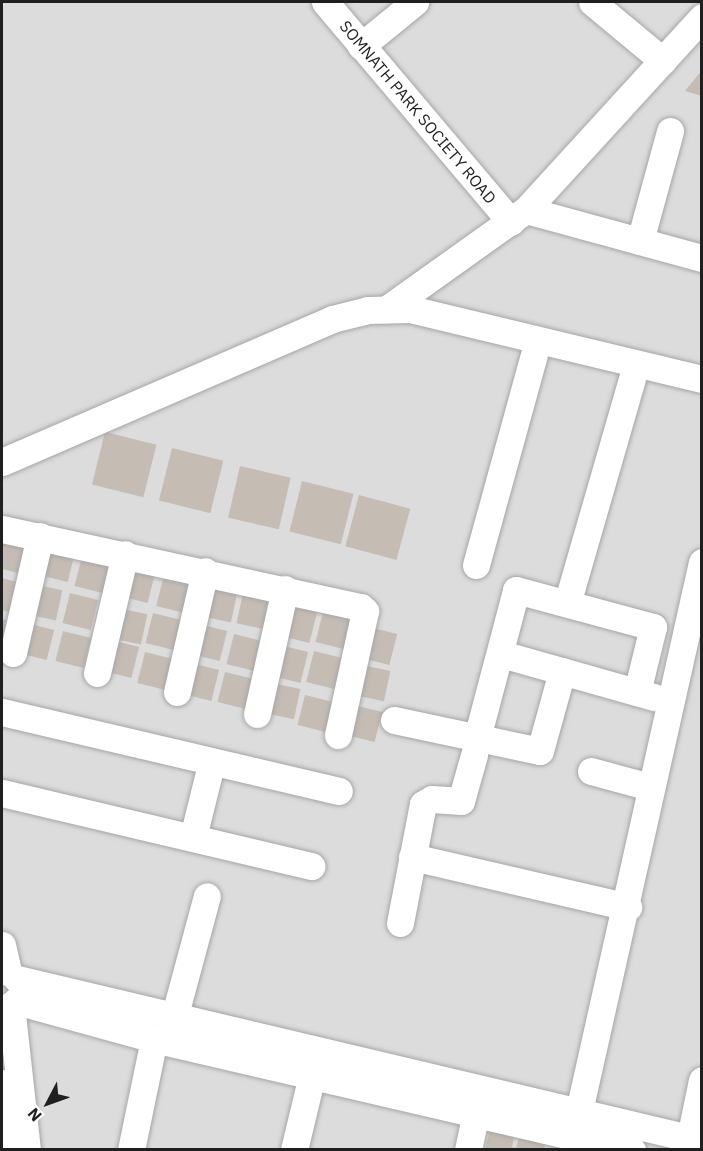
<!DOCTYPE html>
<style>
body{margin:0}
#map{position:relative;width:703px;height:1151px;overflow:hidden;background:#f0ece5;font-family:"IBM Plex Sans",sans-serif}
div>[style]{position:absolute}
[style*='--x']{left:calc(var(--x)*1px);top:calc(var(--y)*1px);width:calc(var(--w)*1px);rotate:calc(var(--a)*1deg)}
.residential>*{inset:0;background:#dddcdc;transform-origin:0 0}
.building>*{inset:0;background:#c5bcb4;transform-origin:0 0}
.roads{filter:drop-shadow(0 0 2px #a6a6a6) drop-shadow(0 0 2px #a6a6a6)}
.minor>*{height:27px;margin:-13.5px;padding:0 13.5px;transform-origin:13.5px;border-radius:13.5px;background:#fff}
span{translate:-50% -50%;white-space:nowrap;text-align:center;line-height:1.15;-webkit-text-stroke:4.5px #fff;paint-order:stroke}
.street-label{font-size:16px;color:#1f1f1f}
.frame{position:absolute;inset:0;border:3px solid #1f1f1f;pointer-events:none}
.north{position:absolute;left:18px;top:1073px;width:60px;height:60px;-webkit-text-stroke:4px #fff;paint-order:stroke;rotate:229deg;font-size:16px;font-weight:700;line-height:24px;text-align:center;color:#1f1f1f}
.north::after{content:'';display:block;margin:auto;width:21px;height:27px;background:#1f1f1f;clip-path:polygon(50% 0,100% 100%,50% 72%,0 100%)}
</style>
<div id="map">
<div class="residential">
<i style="left:2px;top:2px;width:699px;height:1147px"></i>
</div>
<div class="building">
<i style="clip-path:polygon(702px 70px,702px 96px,685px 91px)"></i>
<i style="left:105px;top:432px;width:53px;height:54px;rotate:14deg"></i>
<i style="left:172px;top:448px;width:53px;height:54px;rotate:14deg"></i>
<i style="left:240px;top:466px;width:52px;height:53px;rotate:13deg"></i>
<i style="left:302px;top:481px;width:53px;height:52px;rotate:14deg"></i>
<i style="left:359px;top:495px;width:53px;height:53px;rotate:15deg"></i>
<i style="clip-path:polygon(2px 536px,25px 542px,18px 573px,2px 569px)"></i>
<i style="left:47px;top:545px;width:29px;height:31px;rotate:14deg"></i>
<i style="left:82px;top:556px;width:29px;height:31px;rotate:14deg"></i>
<i style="left:127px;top:566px;width:29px;height:31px;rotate:14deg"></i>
<i style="left:164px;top:575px;width:29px;height:32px;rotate:14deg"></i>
<i style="clip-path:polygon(2px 578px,16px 582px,9px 612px,2px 610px)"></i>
<i style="left:33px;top:584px;width:30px;height:31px;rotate:12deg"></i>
<i style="left:208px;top:586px;width:30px;height:31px;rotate:12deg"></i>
<i style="left:70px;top:593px;width:29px;height:31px;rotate:14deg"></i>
<i style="left:243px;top:593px;width:29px;height:31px;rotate:12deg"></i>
<i style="left:289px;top:605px;width:29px;height:32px;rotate:14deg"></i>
<i style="left:118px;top:608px;width:30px;height:31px;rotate:12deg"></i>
<i style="left:323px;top:612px;width:30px;height:31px;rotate:14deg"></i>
<i style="left:153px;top:613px;width:30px;height:31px;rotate:14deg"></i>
<i style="clip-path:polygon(2px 619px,10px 621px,2px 651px)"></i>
<i style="left:26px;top:623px;width:29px;height:31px;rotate:14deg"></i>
<i style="left:199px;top:624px;width:29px;height:31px;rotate:14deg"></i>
<i style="left:369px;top:627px;width:29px;height:32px;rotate:14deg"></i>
<i style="left:63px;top:631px;width:29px;height:31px;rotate:14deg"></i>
<i style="left:234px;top:634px;width:30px;height:31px;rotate:14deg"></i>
<i style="left:111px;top:640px;width:29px;height:32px;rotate:14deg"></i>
<i style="left:280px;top:645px;width:29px;height:32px;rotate:14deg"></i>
<i style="left:314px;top:651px;width:29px;height:32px;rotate:14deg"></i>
<i style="left:145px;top:652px;width:29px;height:32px;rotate:14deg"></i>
<i style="left:191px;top:663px;width:29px;height:32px;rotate:14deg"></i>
<i style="left:362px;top:665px;width:29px;height:31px;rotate:12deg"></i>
<i style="left:225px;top:672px;width:29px;height:31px;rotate:14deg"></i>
<i style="left:272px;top:683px;width:29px;height:31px;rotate:12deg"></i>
<i style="left:305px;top:695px;width:29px;height:31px;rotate:14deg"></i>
<i style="left:354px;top:705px;width:29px;height:31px;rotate:14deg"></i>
<i style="clip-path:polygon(493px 1118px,517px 1124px,512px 1147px,516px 1148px,523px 1125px,548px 1132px,544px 1150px,485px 1150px)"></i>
</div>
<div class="roads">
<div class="minor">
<i style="--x:325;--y:2;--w:288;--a:49.8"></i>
<i style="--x:592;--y:2;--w:92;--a:39.7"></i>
<i style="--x:361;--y:46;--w:70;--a:-39.2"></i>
<i style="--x:526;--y:210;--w:182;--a:15.3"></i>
<i style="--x:640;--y:241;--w:114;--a:-74.7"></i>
<i style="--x:387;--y:309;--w:171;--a:-35.5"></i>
<i style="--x:526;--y:210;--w:261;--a:-47.6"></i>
<i style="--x:2;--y:462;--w:360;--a:-23.4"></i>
<i style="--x:332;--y:319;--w:37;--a:-14"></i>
<i style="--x:368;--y:310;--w:42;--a:-1.4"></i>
<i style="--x:410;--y:309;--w:300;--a:13.5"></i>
<i style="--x:2;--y:529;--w:367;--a:12.3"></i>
<i style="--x:361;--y:607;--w:6;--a:45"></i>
<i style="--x:365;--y:611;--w:127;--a:102.3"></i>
<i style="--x:476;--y:565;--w:218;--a:-74.6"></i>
<i style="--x:571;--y:590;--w:220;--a:-73.9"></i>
<i style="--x:13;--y:653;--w:120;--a:-77"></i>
<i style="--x:501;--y:654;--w:159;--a:15.7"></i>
<i style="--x:97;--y:673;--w:122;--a:-76.8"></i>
<i style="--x:177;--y:692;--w:124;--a:-77"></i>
<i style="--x:2;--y:712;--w:346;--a:13.2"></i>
<i style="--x:257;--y:714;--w:128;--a:-77.4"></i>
<i style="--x:394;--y:720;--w:149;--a:12"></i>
<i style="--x:540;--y:751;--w:83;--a:-74.6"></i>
<i style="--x:477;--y:738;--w:153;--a:-75.2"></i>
<i style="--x:516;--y:590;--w:142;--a:15.1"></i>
<i style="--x:653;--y:627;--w:67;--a:103.8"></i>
<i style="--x:591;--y:771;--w:61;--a:15.2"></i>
<i style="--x:2;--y:793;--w:318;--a:13.3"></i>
<i style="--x:193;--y:837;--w:78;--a:-76"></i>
<i style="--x:412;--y:857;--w:222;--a:13"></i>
<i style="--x:400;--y:923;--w:121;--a:-79.1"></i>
<i style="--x:423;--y:804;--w:10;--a:-29"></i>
<i style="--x:432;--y:799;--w:29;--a:4"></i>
<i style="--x:461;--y:801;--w:48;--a:-74.2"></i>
<i style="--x:2;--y:945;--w:28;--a:77"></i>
<i style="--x:17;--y:979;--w:704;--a:13.31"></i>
<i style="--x:16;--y:1001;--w:143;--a:15.4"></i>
<i style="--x:154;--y:1039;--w:491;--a:13.1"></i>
<i style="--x:11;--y:1005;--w:146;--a:83.7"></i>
<i style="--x:174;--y:1018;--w:126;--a:-74.9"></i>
<i style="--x:2;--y:1083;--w:67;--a:86.6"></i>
<i style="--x:575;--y:1129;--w:581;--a:-77.37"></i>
<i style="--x:690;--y:1138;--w:59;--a:-78.3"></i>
<i style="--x:131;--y:1150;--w:113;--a:-78.3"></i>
<i style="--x:294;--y:1150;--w:77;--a:-76.5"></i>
<i style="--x:468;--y:1150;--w:38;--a:-78"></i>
</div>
</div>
<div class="street-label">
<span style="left:418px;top:112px;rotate:50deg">SOMNATH PARK SOCIETY ROAD</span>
</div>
<div class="frame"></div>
<div class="north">N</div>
</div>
